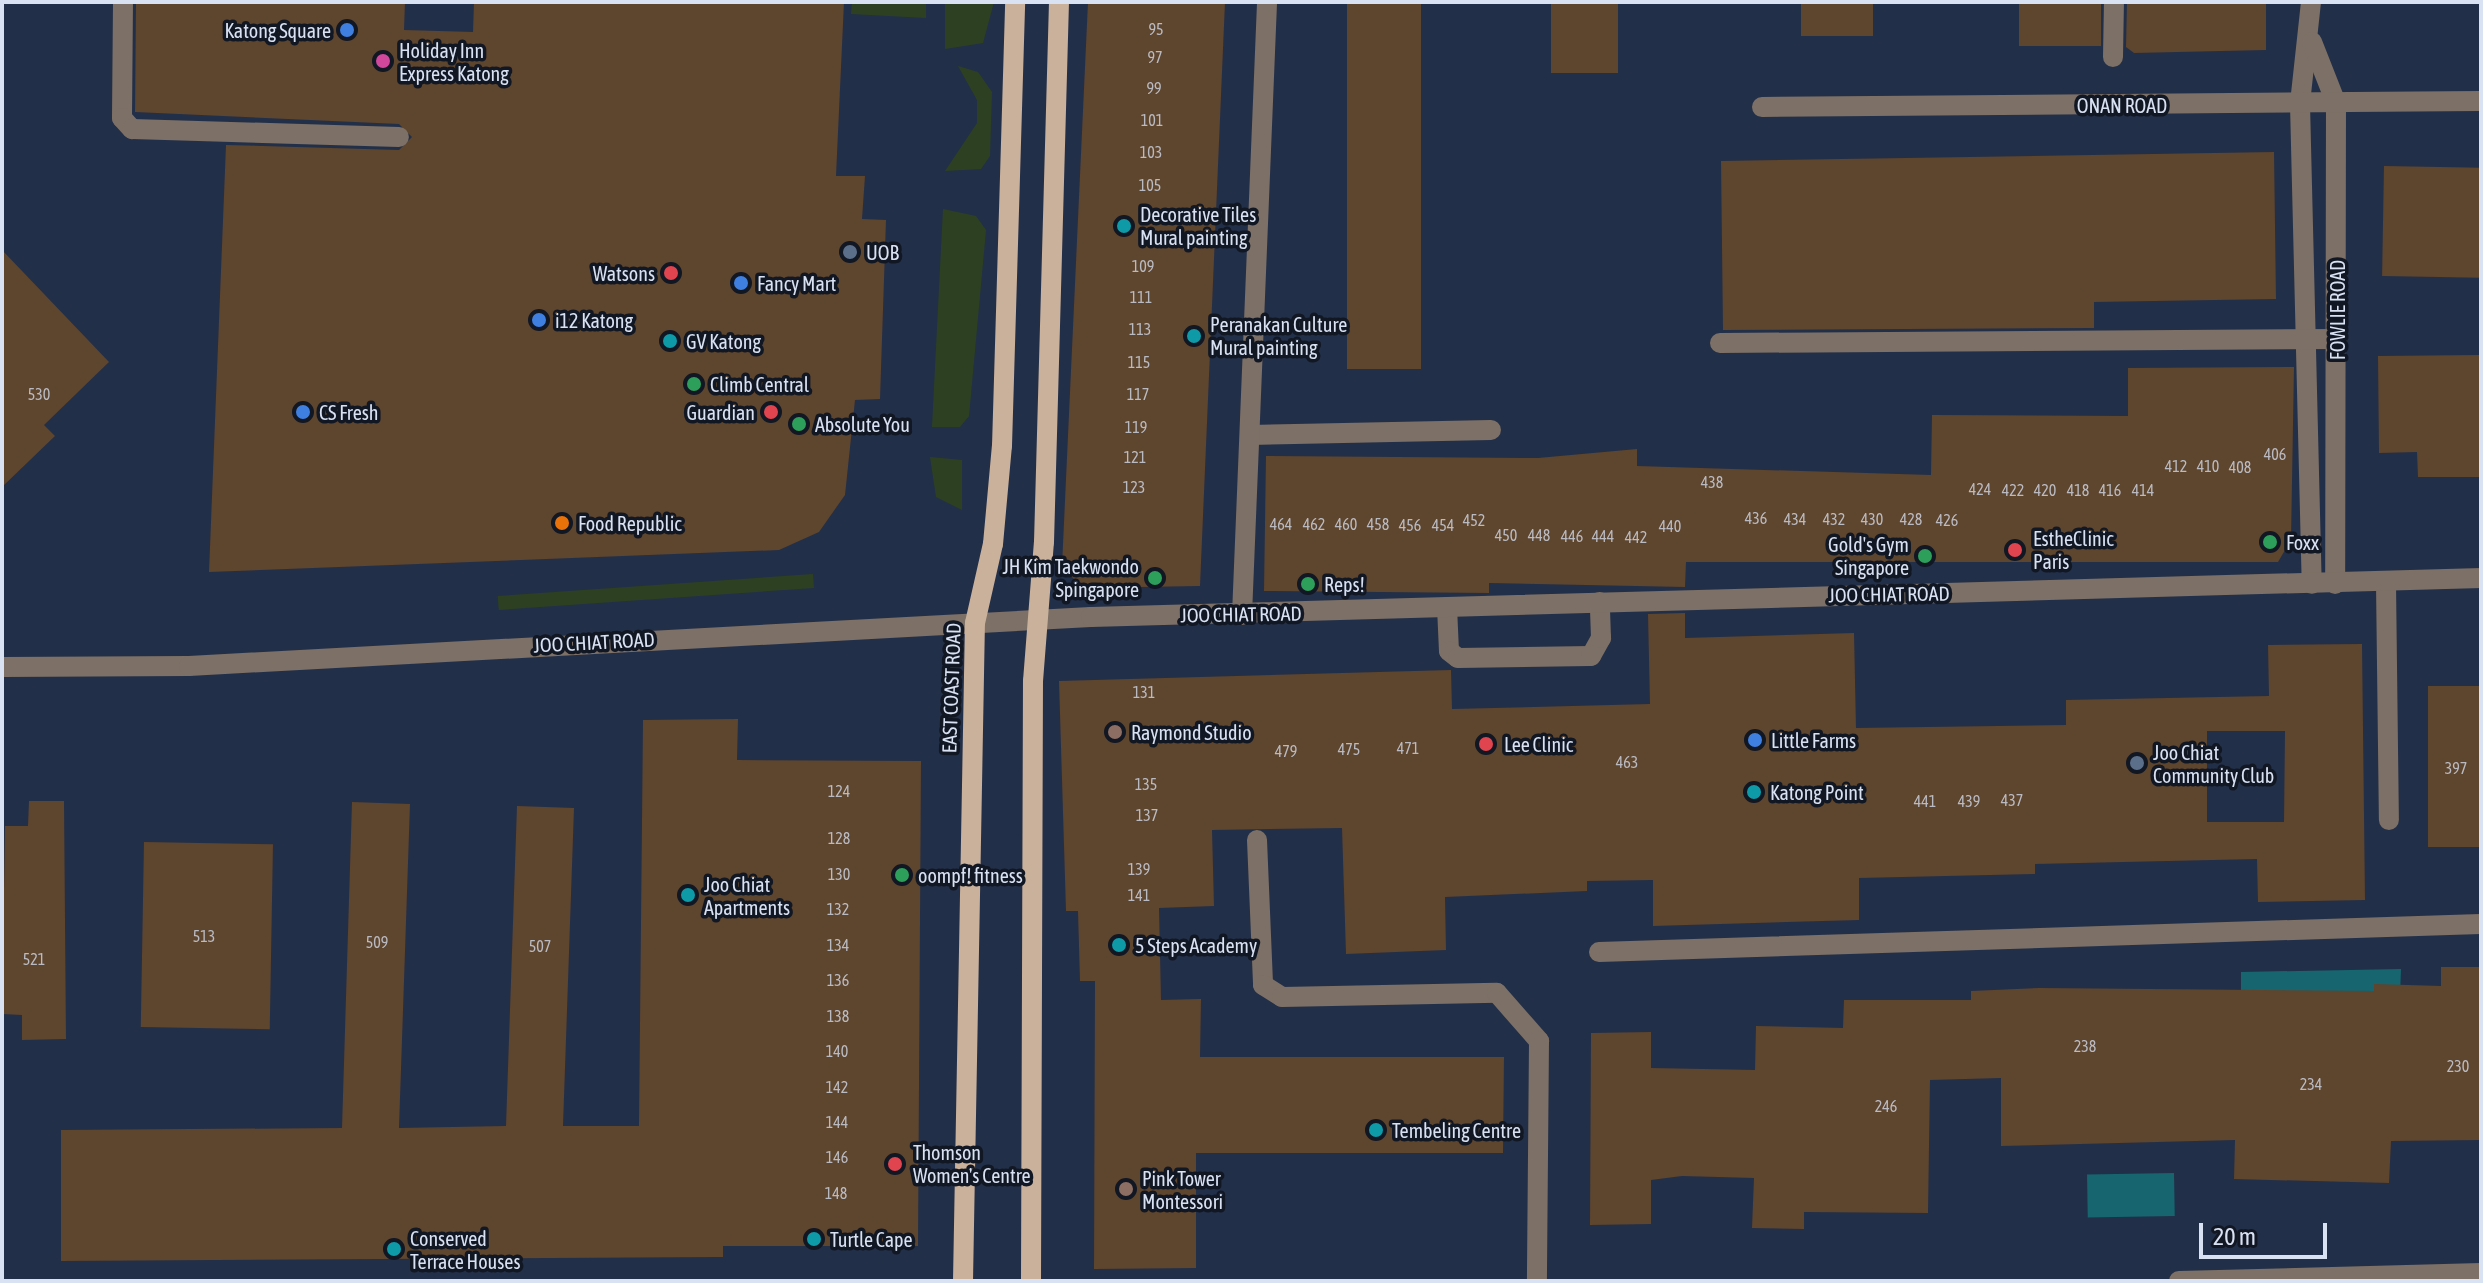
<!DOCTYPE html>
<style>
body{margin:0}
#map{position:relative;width:2483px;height:1283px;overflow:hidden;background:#222f48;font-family:"Asap Condensed",sans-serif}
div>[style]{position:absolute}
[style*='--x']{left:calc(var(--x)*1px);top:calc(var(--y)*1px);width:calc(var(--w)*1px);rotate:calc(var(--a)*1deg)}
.green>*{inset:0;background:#2d4122;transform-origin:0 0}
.water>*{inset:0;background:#16656f;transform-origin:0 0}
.building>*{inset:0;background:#5e452e;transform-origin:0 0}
.minor>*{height:20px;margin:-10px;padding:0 10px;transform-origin:10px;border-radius:10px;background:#7d7066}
.major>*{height:20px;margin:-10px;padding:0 10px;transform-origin:10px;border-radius:10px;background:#cab19b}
.dots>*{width:22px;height:22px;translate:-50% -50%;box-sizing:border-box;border:4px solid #111723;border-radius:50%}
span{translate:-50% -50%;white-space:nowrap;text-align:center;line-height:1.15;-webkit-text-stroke:7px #111723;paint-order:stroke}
.number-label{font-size:16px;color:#babbc2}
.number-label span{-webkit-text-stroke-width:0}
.poi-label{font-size:20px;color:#d9e2f3}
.right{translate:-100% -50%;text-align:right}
.left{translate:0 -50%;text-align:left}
.street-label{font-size:20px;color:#d9e2f3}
.frame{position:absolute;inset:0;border:4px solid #d9e2f3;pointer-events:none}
.scale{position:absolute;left:2199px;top:1223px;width:128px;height:36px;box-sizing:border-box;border:4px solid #d9e2f3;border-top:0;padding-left:10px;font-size:24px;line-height:28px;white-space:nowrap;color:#d9e2f3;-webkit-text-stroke:6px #111723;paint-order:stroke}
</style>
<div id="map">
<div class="green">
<i style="clip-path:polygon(852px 2px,926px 2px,926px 18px,851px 14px)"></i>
<i style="clip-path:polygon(945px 2px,994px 2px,983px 43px,945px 49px)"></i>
<i style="clip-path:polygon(958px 66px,978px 72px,992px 92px,990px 156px,981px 169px,945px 171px,977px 123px,977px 100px)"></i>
<i style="clip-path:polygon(943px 209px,976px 216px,986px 230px,969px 416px,960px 427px,932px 427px)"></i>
<i style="clip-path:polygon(930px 457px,962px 460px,962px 510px,936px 497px)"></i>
<i style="left:813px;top:574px;width:14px;height:316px;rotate:86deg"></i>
</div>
<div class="water">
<i style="clip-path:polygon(2401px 969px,2400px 996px,2241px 992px,2241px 972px)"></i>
<i style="left:2174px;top:1173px;width:43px;height:87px;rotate:89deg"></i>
</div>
<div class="building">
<i style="clip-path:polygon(136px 2px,405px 2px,404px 30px,473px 32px,474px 2px,844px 2px,836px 176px,865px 176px,862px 219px,886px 220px,880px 399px,855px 400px,845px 495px,819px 532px,779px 550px,209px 572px,226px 145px,399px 150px,412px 137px,399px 124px,135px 112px)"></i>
<i style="clip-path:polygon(1088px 2px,1225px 2px,1200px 586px,1082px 588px,1062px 566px)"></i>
<i style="left:1347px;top:2px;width:74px;height:367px"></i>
<i style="left:1551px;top:2px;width:67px;height:71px"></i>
<i style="left:1801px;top:2px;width:72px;height:34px"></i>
<i style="left:2019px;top:2px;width:82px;height:44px"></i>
<i style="clip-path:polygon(2127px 2px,2266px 2px,2266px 50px,2134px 53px,2126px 47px)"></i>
<i style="clip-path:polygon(2274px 152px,2276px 299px,2094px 302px,2094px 328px,1723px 330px,1721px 161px)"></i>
<i style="left:2384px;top:166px;width:97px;height:110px;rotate:1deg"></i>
<i style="clip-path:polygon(2px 250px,109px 362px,44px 425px,55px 436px,2px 487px)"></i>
<i style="clip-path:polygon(2481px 355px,2481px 477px,2418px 477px,2417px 452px,2379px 453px,2378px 356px)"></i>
<i style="clip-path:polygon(2294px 367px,2291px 540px,2278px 562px,1686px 562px,1685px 587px,1489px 583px,1489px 593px,1264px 591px,1266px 456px,1538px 458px,1637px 449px,1637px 466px,1931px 475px,1932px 415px,2128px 416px,2128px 368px)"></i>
<i style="clip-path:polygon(evenodd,1685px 613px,1685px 638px,1854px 633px,1856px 728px,2066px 725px,2066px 700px,2269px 696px,2268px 645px,2362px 644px,2365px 900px,2258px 902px,2257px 859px,2035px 864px,2035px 874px,1859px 878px,1859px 920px,1653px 926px,1653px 880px,1587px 881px,1587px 891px,1445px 897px,1446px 950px,1346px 954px,1342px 828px,1212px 830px,1214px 906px,1159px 908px,1161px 1000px,1201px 999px,1200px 1057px,1504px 1057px,1503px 1153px,1196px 1153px,1196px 1268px,1094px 1269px,1095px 981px,1080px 981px,1078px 911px,1066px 911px,1059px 681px,1451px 670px,1452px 709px,1650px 704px,1648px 614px,1685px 613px,2207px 731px,2285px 731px,2284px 822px,2207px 822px,2207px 731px)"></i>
<i style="left:2481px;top:686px;width:161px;height:53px;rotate:90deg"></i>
<i style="clip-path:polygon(738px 719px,737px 760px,921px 761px,918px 1246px,723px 1246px,723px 1257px,61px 1261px,61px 1130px,342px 1128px,352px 802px,410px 804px,399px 1128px,506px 1126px,517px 806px,574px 808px,563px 1126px,639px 1126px,643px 720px)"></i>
<i style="clip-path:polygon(29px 801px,64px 801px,66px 1039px,22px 1040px,22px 1015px,2px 1014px,5px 826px,28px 826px)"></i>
<i style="left:144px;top:842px;width:129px;height:185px;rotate:1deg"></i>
<i style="clip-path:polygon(2441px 967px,2481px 967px,2481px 1140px,2391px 1141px,2389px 1183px,2234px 1179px,2235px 1140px,2001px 1146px,2001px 1078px,1930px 1080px,1928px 1213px,1804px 1212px,1804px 1229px,1752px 1228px,1754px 1178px,1682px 1176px,1651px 1180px,1651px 1224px,1590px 1225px,1591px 1033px,1651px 1032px,1651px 1068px,1755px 1070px,1756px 1026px,1843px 1028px,1844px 1000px,1971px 1000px,1971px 991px,2039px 988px,2374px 991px,2374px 984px,2441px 986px)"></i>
</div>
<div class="minor">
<i style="--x:123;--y:2;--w:116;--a:90.5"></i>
<i style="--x:122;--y:118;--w:15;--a:48"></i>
<i style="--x:132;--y:129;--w:267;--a:1.7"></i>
<i style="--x:2311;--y:2;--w:103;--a:96.2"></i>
<i style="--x:2300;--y:104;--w:480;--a:88.6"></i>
<i style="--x:2312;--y:42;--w:66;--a:68.5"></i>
<i style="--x:2336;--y:103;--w:481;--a:90.1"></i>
<i style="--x:2113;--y:57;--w:55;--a:-89"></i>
<i style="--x:1762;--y:107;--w:719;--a:-0.48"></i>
<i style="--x:1720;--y:343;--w:617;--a:-0.37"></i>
<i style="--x:1250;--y:435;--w:241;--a:-1.2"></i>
<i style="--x:2386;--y:583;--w:237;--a:89.3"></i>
<i style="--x:1447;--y:607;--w:44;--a:87.4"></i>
<i style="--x:1449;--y:651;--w:11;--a:38"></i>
<i style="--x:1458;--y:658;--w:133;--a:-0.9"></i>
<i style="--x:1591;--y:656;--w:21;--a:-61"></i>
<i style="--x:1601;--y:638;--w:36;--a:-92"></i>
<i style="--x:1242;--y:615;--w:614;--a:-87.66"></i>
<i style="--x:2;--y:667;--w:187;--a:-0.3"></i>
<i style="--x:189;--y:666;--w:903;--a:-3.11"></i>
<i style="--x:1091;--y:617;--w:1391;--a:-1.61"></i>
<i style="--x:1257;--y:840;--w:145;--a:87.6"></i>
<i style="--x:1263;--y:985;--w:22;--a:32"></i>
<i style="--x:1282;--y:997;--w:215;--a:-1.1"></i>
<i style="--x:1497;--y:993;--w:64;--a:48.8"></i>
<i style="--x:1539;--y:1041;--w:240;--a:90.5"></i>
<i style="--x:1599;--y:952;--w:882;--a:-1.82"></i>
<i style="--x:2179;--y:1281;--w:302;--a:-1.5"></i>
</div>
<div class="major">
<i style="--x:963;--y:1281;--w:658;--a:-88.96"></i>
<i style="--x:975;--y:623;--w:81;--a:-77.2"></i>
<i style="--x:993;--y:544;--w:98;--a:-84.8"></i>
<i style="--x:1002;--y:446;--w:444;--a:-88.3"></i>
<i style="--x:1031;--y:1281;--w:600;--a:-89.81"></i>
<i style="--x:1033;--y:681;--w:139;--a:-85.5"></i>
<i style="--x:1044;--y:542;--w:540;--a:-88.41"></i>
</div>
<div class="dots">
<i style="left:347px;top:30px;background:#3f7fe0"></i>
<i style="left:383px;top:61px;background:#d1479c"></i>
<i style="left:1124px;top:226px;background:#0f9aa8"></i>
<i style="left:850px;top:252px;background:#5c6f8a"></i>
<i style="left:671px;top:273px;background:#e0444e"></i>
<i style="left:741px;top:283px;background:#3f7fe0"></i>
<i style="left:539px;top:320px;background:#3f7fe0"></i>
<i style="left:1194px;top:336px;background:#0f9aa8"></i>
<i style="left:670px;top:341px;background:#0f9aa8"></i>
<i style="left:694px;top:384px;background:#2e9e5b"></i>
<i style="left:303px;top:412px;background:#3f7fe0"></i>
<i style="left:771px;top:412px;background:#e0444e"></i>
<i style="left:799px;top:424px;background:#2e9e5b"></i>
<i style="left:562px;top:523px;background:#e8710a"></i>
<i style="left:2270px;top:542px;background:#2e9e5b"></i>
<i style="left:2015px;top:550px;background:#e0444e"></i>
<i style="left:1925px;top:556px;background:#2e9e5b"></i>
<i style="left:1155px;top:578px;background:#2e9e5b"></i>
<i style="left:1308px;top:584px;background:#2e9e5b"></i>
<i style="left:1115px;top:732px;background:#8d6e63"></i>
<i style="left:1755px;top:740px;background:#3f7fe0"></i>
<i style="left:1486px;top:744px;background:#e0444e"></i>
<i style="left:2137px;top:763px;background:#5c6f8a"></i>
<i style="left:1754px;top:792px;background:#0f9aa8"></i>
<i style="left:902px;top:875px;background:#2e9e5b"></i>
<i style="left:688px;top:895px;background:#0f9aa8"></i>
<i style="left:1119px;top:945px;background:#0f9aa8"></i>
<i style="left:1376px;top:1130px;background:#0f9aa8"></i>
<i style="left:895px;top:1164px;background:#e0444e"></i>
<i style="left:1126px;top:1189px;background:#8d6e63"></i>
<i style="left:814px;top:1239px;background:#0f9aa8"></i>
<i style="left:394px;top:1249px;background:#0f9aa8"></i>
</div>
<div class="number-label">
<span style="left:1156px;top:29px">95</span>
<span style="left:1155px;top:57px">97</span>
<span style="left:1154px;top:88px">99</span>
<span style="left:1152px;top:120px">101</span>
<span style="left:1151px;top:152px">103</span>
<span style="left:1150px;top:185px">105</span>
<span style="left:1143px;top:266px">109</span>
<span style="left:1141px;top:297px">111</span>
<span style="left:1140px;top:329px">113</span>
<span style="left:1139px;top:362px">115</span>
<span style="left:39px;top:394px">530</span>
<span style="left:1138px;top:394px">117</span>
<span style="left:1136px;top:427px">119</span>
<span style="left:2275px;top:454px">406</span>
<span style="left:1135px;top:457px">121</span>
<span style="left:2176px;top:466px">412</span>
<span style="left:2208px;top:466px">410</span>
<span style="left:2240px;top:467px">408</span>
<span style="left:1712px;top:482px">438</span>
<span style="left:1134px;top:487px">123</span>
<span style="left:1980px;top:489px">424</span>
<span style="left:2013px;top:490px">422</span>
<span style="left:2045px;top:490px">420</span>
<span style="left:2078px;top:490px">418</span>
<span style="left:2110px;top:490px">416</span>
<span style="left:2143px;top:490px">414</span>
<span style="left:1756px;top:518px">436</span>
<span style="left:1795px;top:519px">434</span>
<span style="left:1834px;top:519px">432</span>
<span style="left:1872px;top:519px">430</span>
<span style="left:1911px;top:519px">428</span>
<span style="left:1474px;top:520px">452</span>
<span style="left:1947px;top:520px">426</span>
<span style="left:1281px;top:524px">464</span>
<span style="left:1314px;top:524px">462</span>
<span style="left:1346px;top:524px">460</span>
<span style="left:1378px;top:524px">458</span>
<span style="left:1410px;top:525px">456</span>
<span style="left:1443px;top:525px">454</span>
<span style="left:1670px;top:526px">440</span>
<span style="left:1506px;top:535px">450</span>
<span style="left:1539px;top:535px">448</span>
<span style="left:1572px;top:536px">446</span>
<span style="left:1603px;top:536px">444</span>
<span style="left:1636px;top:537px">442</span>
<span style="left:1144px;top:692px">131</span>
<span style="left:1408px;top:748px">471</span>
<span style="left:1349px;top:749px">475</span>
<span style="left:1286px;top:751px">479</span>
<span style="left:1627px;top:762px">463</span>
<span style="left:2456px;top:768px">397</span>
<span style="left:1146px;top:784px">135</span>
<span style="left:839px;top:791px">124</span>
<span style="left:2012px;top:800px">437</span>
<span style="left:1925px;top:801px">441</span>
<span style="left:1969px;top:801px">439</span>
<span style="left:1147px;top:815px">137</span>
<span style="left:839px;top:838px">128</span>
<span style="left:1139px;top:869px">139</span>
<span style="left:839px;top:874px">130</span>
<span style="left:1139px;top:895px">141</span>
<span style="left:838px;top:909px">132</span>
<span style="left:204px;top:936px">513</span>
<span style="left:377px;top:942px">509</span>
<span style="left:838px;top:945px">134</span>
<span style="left:540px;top:946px">507</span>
<span style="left:34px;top:959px">521</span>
<span style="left:838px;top:980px">136</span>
<span style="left:838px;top:1016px">138</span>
<span style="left:2085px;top:1046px">238</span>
<span style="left:837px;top:1051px">140</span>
<span style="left:2458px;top:1066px">230</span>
<span style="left:2311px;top:1084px">234</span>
<span style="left:837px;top:1087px">142</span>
<span style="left:1886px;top:1106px">246</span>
<span style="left:837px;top:1122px">144</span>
<span style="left:837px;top:1157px">146</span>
<span style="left:836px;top:1193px">148</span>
</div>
<div class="poi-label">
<span class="right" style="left:331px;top:30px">Katong Square</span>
<span class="left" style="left:399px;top:62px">Holiday Inn<br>Express Katong</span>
<span class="left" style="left:1140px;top:226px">Decorative Tiles<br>Mural painting</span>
<span class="left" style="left:866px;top:252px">UOB</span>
<span class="right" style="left:655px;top:273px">Watsons</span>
<span class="left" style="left:757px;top:283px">Fancy Mart</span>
<span class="left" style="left:555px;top:320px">i12 Katong</span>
<span class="left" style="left:1210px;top:336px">Peranakan Culture<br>Mural painting</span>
<span class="left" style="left:686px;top:341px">GV Katong</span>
<span class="left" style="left:710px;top:384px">Climb Central</span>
<span class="left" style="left:319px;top:412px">CS Fresh</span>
<span class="right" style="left:755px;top:412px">Guardian</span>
<span class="left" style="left:815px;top:424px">Absolute You</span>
<span class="left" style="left:578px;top:523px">Food Republic</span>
<span class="left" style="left:2033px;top:550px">EstheClinic<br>Paris</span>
<span class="left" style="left:2286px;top:542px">Foxx</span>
<span class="right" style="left:1909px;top:556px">Gold's Gym<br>Singapore</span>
<span class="right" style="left:1139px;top:578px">JH Kim Taekwondo<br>Spingapore</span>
<span class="left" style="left:1324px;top:584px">Reps!</span>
<span class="left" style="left:1131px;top:732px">Raymond Studio</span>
<span class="left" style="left:1771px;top:740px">Little Farms</span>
<span class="left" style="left:1504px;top:744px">Lee Clinic</span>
<span class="left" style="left:2153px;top:764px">Joo Chiat<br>Community Club</span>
<span class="left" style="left:1770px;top:792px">Katong Point</span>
<span class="left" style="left:918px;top:875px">oompf! fitness</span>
<span class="left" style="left:704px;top:896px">Joo Chiat<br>Apartments</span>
<span class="left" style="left:1135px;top:945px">5 Steps Academy</span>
<span class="left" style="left:1392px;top:1130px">Tembeling Centre</span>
<span class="left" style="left:913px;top:1164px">Thomson<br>Women's Centre</span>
<span class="left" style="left:1142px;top:1190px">Pink Tower<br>Montessori</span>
<span class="left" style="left:410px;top:1250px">Conserved<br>Terrace Houses</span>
<span class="left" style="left:830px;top:1239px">Turtle Cape</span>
</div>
<div class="street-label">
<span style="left:2122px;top:105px">ONAN ROAD</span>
<span style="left:2337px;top:310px;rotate:-90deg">FOWLIE ROAD</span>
<span style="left:1889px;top:594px;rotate:-1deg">JOO CHIAT ROAD</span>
<span style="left:1241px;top:614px;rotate:-1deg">JOO CHIAT ROAD</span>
<span style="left:594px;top:642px;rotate:-3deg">JOO CHIAT ROAD</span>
<span style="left:951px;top:688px;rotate:-88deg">EAST COAST ROAD</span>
</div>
<div class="frame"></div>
<div class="scale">20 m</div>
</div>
